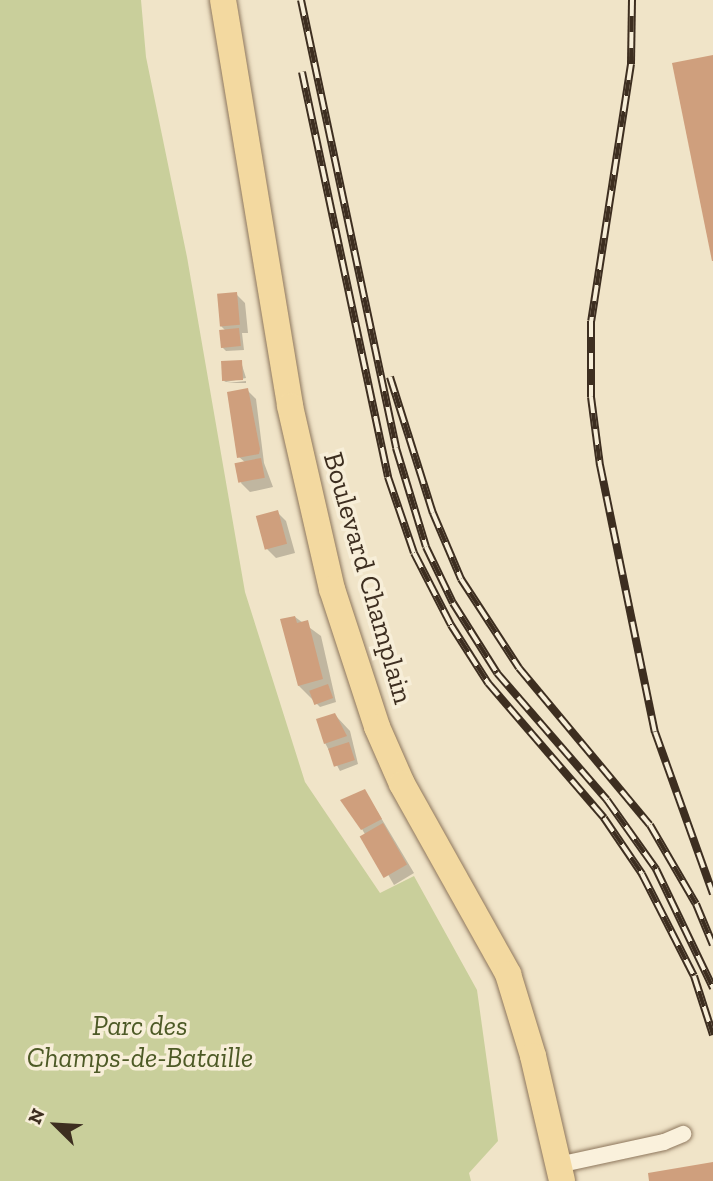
<!DOCTYPE html>
<style>
body{margin:0}
#map{position:relative;width:713px;height:1181px;overflow:hidden;background:#f0e4c8;font-family:"Zilla Slab",serif}
div>[style]{position:absolute}
[style*='--x']{left:calc(var(--x)*1px);top:calc(var(--y)*1px);width:calc(var(--w)*1px);rotate:calc(var(--a)*1deg)}
.green>*{inset:0;background:#c9cf9b}
.shadow>*{inset:0;background:#0003}
.building>*{inset:0;background:#cf9f7d;transform-origin:0 0}
.roads{filter:drop-shadow(0 0 2px #8d765c) drop-shadow(0 0 2px #8d765c)}
.street>*{height:16px;margin:-8px;padding:0 8px;transform-origin:8px;border-radius:8px;background:#faf1dc}
.primary>*{height:26px;margin:-13px;padding:0 13px;transform-origin:13px;border-radius:13px;background:#f3d9a0}
.rail>*{height:8px;margin-top:-4px;transform-origin:0;background:repeating-linear-gradient(90deg,#f7eed8 0 16px,#3d2e20 0 32px);box-sizing:border-box;border-block:2px solid #3d2e20}
span{translate:-50% -50%;white-space:nowrap;text-align:center;line-height:1.15;-webkit-text-stroke:7px #f7eed8;paint-order:stroke}
.street-label{font-size:28px;color:#3d2e20}
.park-label{font-size:28px;color:#4d5a26;font-style:italic}
.north{position:absolute;left:21px;top:1090px;width:70px;height:70px;-webkit-text-stroke:5px #f7eed8;paint-order:stroke;rotate:294deg;font-size:19px;font-weight:700;line-height:28px;text-align:center;color:#3d2e20}
.north::after{content:'';display:block;margin:auto;width:24px;height:32px;background:#3d2e20;clip-path:polygon(50% 0,100% 100%,50% 72%,0 100%)}
</style>
<div id="map">
<div class="green">
<i style="clip-path:polygon(0 0,141px 0,146px 57px,187px 257px,245px 592px,305px 782px,380px 893px,414px 876px,477px 990px,498px 1141px,469px 1173px,471px 1181px,0 1181px)"></i>
</div>
<div class="shadow">
<i style="clip-path:polygon(236px 294px,245px 303px,248px 333px,242px 333px,244px 350px,226px 351px,222px 347px,226px 331px,221px 326px)"></i>
<i style="clip-path:polygon(241px 362px,246px 378px,226px 382px,224px 381px)"></i>
<i style="clip-path:polygon(246px 381px,246px 383px,227px 383px)"></i>
<i style="clip-path:polygon(247px 390px,256px 399px,264px 463px,273px 487px,250px 492px,241px 483px,246px 463px,239px 457px)"></i>
<i style="clip-path:polygon(277px 512px,286px 521px,295px 553px,276px 558px,267px 549px)"></i>
<i style="clip-path:polygon(295px 617px,321px 636px,336px 702px,320px 707px,299px 686px)"></i>
<i style="clip-path:polygon(335px 715px,350px 731px,358px 764px,340px 771px,325px 743px)"></i>
<i style="clip-path:polygon(365px 791px,414px 873px,394px 885px,362px 829px)"></i>
</div>
<div class="building">
<i style="clip-path:polygon(713px 55px,713px 261px,712px 261px,672px 63px)"></i>
<i style="left:237px;top:292px;width:33px;height:20px;rotate:85deg"></i>
<i style="left:239px;top:328px;width:18px;height:20px;rotate:84deg"></i>
<i style="left:242px;top:360px;width:20px;height:21px;rotate:87deg"></i>
<i style="clip-path:polygon(248px 388px,260px 449px,259px 454px,237px 458px,227px 392px)"></i>
<i style="left:261px;top:458px;width:20px;height:27px;rotate:79deg"></i>
<i style="left:278px;top:510px;width:35px;height:23px;rotate:75deg"></i>
<i style="clip-path:polygon(295px 616px,297px 623px,308px 620px,323px 679px,298px 686px,280px 619px)"></i>
<i style="left:328px;top:684px;width:15px;height:20px;rotate:70deg"></i>
<i style="clip-path:polygon(335px 713px,347px 736px,324px 744px,316px 719px)"></i>
<i style="left:349px;top:742px;width:19px;height:22px;rotate:72deg"></i>
<i style="clip-path:polygon(365px 789px,382px 819px,361px 830px,340px 800px)"></i>
<i style="left:383px;top:823px;width:48px;height:27px;rotate:60deg"></i>
<i style="clip-path:polygon(713px 1162px,713px 1181px,649px 1181px,648px 1173px)"></i>
</div>
<div class="roads">
<div class="street">
<i style="--x:558;--y:1165;--w:108;--a:-12.2"></i>
<i style="--x:664;--y:1142;--w:21;--a:-23"></i>
</div>
<div class="primary">
<i style="--x:223;--y:0;--w:411;--a:80.6"></i>
<i style="--x:290;--y:406;--w:188;--a:77.1"></i>
<i style="--x:332;--y:589;--w:145;--a:71.9"></i>
<i style="--x:377;--y:727;--w:62;--a:66.3"></i>
<i style="--x:402;--y:784;--w:218;--a:60.8"></i>
<i style="--x:508;--y:974;--w:86;--a:73"></i>
<i style="--x:533;--y:1056;--w:128;--a:76.9"></i>
</div>
</div>
<div class="rail">
<i style="--x:301;--y:0;--w:458;--a:78"></i>
<i style="--x:396;--y:448;--w:103;--a:73.1"></i>
<i style="--x:426;--y:547;--w:62;--a:64.3"></i>
<i style="--x:453;--y:603;--w:83;--a:57.8"></i>
<i style="--x:497;--y:673;--w:168;--a:49.1"></i>
<i style="--x:607;--y:800;--w:85;--a:54.6"></i>
<i style="--x:656;--y:869;--w:132;--a:64.4"></i>
<i style="--x:632;--y:0;--w:64;--a:90.9"></i>
<i style="--x:631;--y:64;--w:260;--a:98.8"></i>
<i style="--x:591;--y:321;--w:76;--a:90"></i>
<i style="--x:591;--y:397;--w:69;--a:82.5"></i>
<i style="--x:600;--y:465;--w:273;--a:78.4"></i>
<i style="--x:655;--y:732;--w:172;--a:70.3"></i>
<i style="--x:302;--y:72;--w:414;--a:78"></i>
<i style="--x:388;--y:477;--w:80;--a:71.1"></i>
<i style="--x:414;--y:553;--w:81;--a:62.8"></i>
<i style="--x:451;--y:625;--w:69;--a:57.5"></i>
<i style="--x:488;--y:683;--w:178;--a:49.3"></i>
<i style="--x:604;--y:818;--w:68;--a:55.8"></i>
<i style="--x:642;--y:874;--w:114;--a:63"></i>
<i style="--x:694;--y:976;--w:62;--a:72.1"></i>
<i style="--x:390;--y:377;--w:143;--a:72.5"></i>
<i style="--x:433;--y:513;--w:72;--a:67"></i>
<i style="--x:461;--y:579;--w:106;--a:56.9"></i>
<i style="--x:519;--y:668;--w:204;--a:50.2"></i>
<i style="--x:650;--y:825;--w:91;--a:59.8"></i>
<i style="--x:696;--y:904;--w:44;--a:67.5"></i>
</div>
<div class="street-label">
<span style="left:368px;top:578px;rotate:74deg">Boulevard Champlain</span>
</div>
<div class="park-label">
<span style="left:140px;top:1042px">Parc des<br>Champs-de-Bataille</span>
</div>
<div class="north">N</div>
</div>
